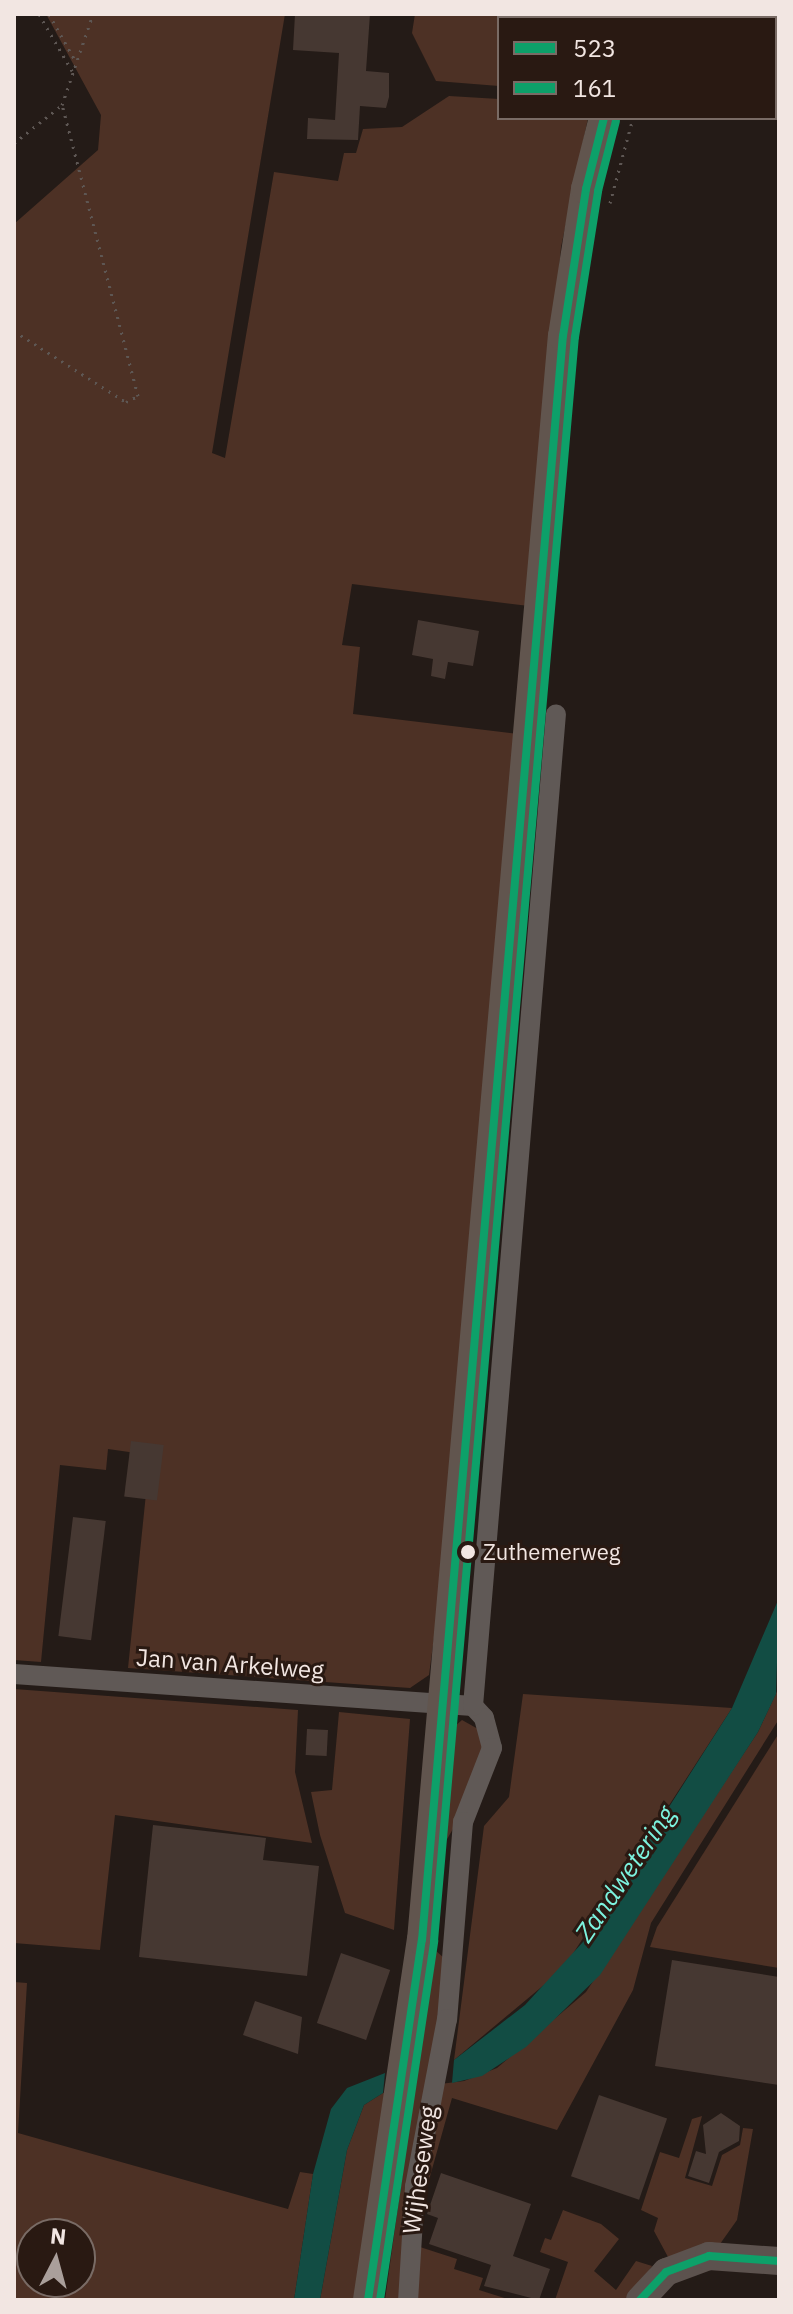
<!DOCTYPE html>
<style>
body{margin:0}
#map{position:relative;width:793px;height:2314px;overflow:hidden;background:#241b17;font-family:"IBM Plex Sans",sans-serif}
div>[style]{position:absolute}
[style*='--x']{left:calc(var(--x)*1px);top:calc(var(--y)*1px);width:calc(var(--w)*1px);rotate:calc(var(--a)*1deg)}
.green>*{inset:0;background:#4d3125}
.water>*{inset:0;background:#124d44}
.building>*{inset:0;background:#463832;transform-origin:0 0}
.path>*{height:3px;margin-top:-1.5px;transform-origin:0;background:repeating-linear-gradient(90deg,#5e5754 0 2px,transparent 0 8px)}
.street>*{height:20px;margin:-10px;padding:0 10px;transform-origin:10px;border-radius:10px;background:#605956}
.secondary>*{height:28px;margin:-14px;padding:0 14px;transform-origin:14px;border-radius:14px;background:#5c524e}
.primary>*{height:30px;margin:-15px;padding:0 15px;transform-origin:15px;border-radius:15px;background:#61554e}
.bus-1>*{height:8px;margin:-4px;padding:0 4px;transform-origin:4px;border-radius:4px;background:#0da069}
.bus-2>*{height:8px;margin:-4px;padding:0 4px;transform-origin:4px;border-radius:4px;background:#0da069}
.dots>*{width:22px;height:22px;translate:-50% -50%;box-sizing:border-box;border:4px solid #291912;border-radius:50%}
span{translate:-50% -50%;white-space:nowrap;text-align:center;line-height:1.15;-webkit-text-stroke:6px #291912;paint-order:stroke}
.bus-label{font-size:22px;color:#f2e6e2}
.left{translate:0 -50%;text-align:left}
.street-label{font-size:24px;color:#f2e6e2}
.water-label{font-size:26px;color:#7cf2de;font-style:italic}
.frame{position:absolute;inset:0;border:16px solid #f2e6e2;pointer-events:none}
.legend{position:absolute;left:497px;top:16px;width:280px;height:104px;box-sizing:border-box;background:#291912;border:2px solid #796b65;margin:0;padding:10px 14px;list-style:none;font-size:24px;color:#f2e6e2}
.legend li{display:flex;align-items:center;gap:16px;height:40px}
.legend b{width:40px;border:2px solid #796b65}
.north{position:absolute;left:16px;top:2218px;width:80px;height:80px;box-sizing:border-box;background:#291912;border:2px solid #796b65;border-radius:50%;rotate:6deg;font-size:22px;font-weight:700;line-height:32px;text-align:center;color:#f2e6e2}
.north::after{content:'';display:block;margin:auto;width:28px;height:36px;background:#aa9f9b;clip-path:polygon(50% 0,100% 100%,50% 72%,0 100%)}
</style>
<div id="map">
<div class="green">
<i style="clip-path:polygon(46px 14px,285px 14px,212px 453px,225px 458px,274px 172px,338px 181px,344px 153px,356px 153px,363px 129px,402px 127px,449px 96px,499px 99px,499px 118px,588px 118px,561px 247px,529px 606px,352px 584px,342px 645px,360px 647px,353px 714px,518px 734px,442px 1577px,429px 1675px,410px 1688px,128px 1668px,150px 1455px,108px 1449px,106px 1470px,60px 1465px,41px 1662px,14px 1660px,14px 224px,98px 150px,101px 115px)"></i>
<i style="clip-path:polygon(415px 14px,574px 14px,499px 18px,499px 86px,436px 81px,412px 33px)"></i>
<i style="clip-path:polygon(779px 1687px,779px 1719px,651px 1923px,633px 1990px,557px 2130px,452px 2098px,422px 2205px,420px 2247px,457px 2259px,454px 2269px,483px 2278px,479px 2290px,511px 2300px,415px 2300px,418px 2209px,440px 2084px,464px 2081px,497px 2068px,586px 1992px,758px 1732px)"></i>
<i style="clip-path:polygon(14px 1689px,298px 1710px,295px 1772px,312px 1843px,115px 1815px,100px 1950px,14px 1943px)"></i>
<i style="clip-path:polygon(523px 1694px,732px 1708px,563px 1969px,454px 2060px,484px 1826px,509px 1797px)"></i>
<i style="clip-path:polygon(339px 1712px,410px 1719px,394px 1930px,345px 1913px,320px 1835px,311px 1792px,332px 1790px)"></i>
<i style="clip-path:polygon(462px 1720px,487px 1734px,469px 1801px,446px 1841px,454px 1727px)"></i>
<i style="clip-path:polygon(779px 1733px,779px 1968px,650px 1947px,657px 1927px)"></i>
<i style="clip-path:polygon(434px 1949px,445px 1959px,403px 2300px,385px 2300px)"></i>
<i style="clip-path:polygon(evenodd,14px 1982px,27px 1983px,18px 2133px,288px 2209px,300px 2172px,313px 2174px,294px 2300px,14px 2300px,14px 1982px,32px 2234px,80px 2234px,80px 2282px,32px 2282px,32px 2234px)"></i>
<i style="clip-path:polygon(383px 2093px,389px 2093px,354px 2300px,320px 2300px,347px 2150px,364px 2105px)"></i>
<i style="clip-path:polygon(702px 2116px,685px 2178px,712px 2186px,722px 2155px,740px 2145px,743px 2128px,753px 2129px,737px 2220px,720px 2244px,668px 2257px,654px 2231px,658px 2218px,641px 2210px,660px 2152px,679px 2158px,692px 2119px)"></i>
<i style="clip-path:polygon(563px 2210px,601px 2224px,619px 2239px,594px 2271px,616px 2290px,636px 2261px,652px 2266px,630px 2300px,555px 2300px,568px 2262px,540px 2252px,545px 2238px,551px 2240px)"></i>
</div>
<div class="water">
<i style="clip-path:polygon(779px 1598px,776px 1694px,758px 1732px,600px 1975px,526px 2047px,482px 2076px,452px 2083px,454px 2060px,525px 2005px,583px 1942px,732px 1708px)"></i>
<i style="clip-path:polygon(385px 2073px,383px 2093px,364px 2105px,347px 2150px,320px 2300px,294px 2300px,313px 2174px,331px 2109px,347px 2088px)"></i>
</div>
<div class="building">
<i style="clip-path:polygon(295px 14px,370px 14px,366px 71px,389px 73px,389px 97px,386px 108px,360px 106px,358px 140px,307px 139px,308px 118px,335px 120px,339px 53px,293px 50px)"></i>
<i style="clip-path:polygon(418px 620px,479px 631px,473px 666px,448px 662px,445px 679px,431px 676px,433px 659px,412px 655px)"></i>
<i style="left:131px;top:1441px;width:33px;height:56px;rotate:7deg"></i>
<i style="left:73px;top:1517px;width:33px;height:120px;rotate:7deg"></i>
<i style="left:307px;top:1729px;width:21px;height:26px;rotate:3deg"></i>
<i style="clip-path:polygon(153px 1825px,266px 1838px,263px 1860px,319px 1866px,307px 1976px,139px 1957px)"></i>
<i style="left:341px;top:1953px;width:52px;height:74px;rotate:19deg"></i>
<i style="clip-path:polygon(672px 1960px,779px 1977px,779px 2085px,655px 2066px)"></i>
<i style="clip-path:polygon(255px 2001px,302px 2017px,298px 2054px,243px 2035px)"></i>
<i style="left:599px;top:2095px;width:72px;height:86px;rotate:19deg"></i>
<i style="clip-path:polygon(721px 2113px,740px 2126px,739px 2141px,719px 2152px,709px 2183px,688px 2176px,696px 2151px,706px 2154px,703px 2125px)"></i>
<i style="clip-path:polygon(441px 2173px,531px 2204px,513px 2256px,550px 2269px,539px 2300px,484px 2286px,491px 2265px,429px 2244px,438px 2218px,427px 2214px)"></i>
</div>
<div class="path">
<i style="--x:39;--y:14;--w:66;--a:59.9"></i>
<i style="--x:49;--y:14;--w:55;--a:60.6"></i>
<i style="--x:670;--y:18;--w:4;--a:-63"></i>
<i style="--x:14;--y:88;--w:39;--a:90"></i>
<i style="--x:14;--y:143;--w:61;--a:-38.4"></i>
<i style="--x:62;--y:105;--w:96;--a:-71.2"></i>
<i style="--x:610;--y:203;--w:88;--a:-74.9"></i>
<i style="--x:14;--y:331;--w:133;--a:32.4"></i>
<i style="--x:126;--y:402;--w:13;--a:-27"></i>
<i style="--x:138;--y:396;--w:301;--a:-104.6"></i>
</div>
<div class="street">
<i style="--x:589;--y:18;--w:4;--a:-90"></i>
<i style="--x:14;--y:1674;--w:460;--a:4"></i>
<i style="--x:473;--y:1706;--w:16;--a:47"></i>
<i style="--x:484;--y:1718;--w:31;--a:75"></i>
<i style="--x:492;--y:1748;--w:79;--a:111.4"></i>
<i style="--x:463;--y:1822;--w:198;--a:94.6"></i>
<i style="--x:447;--y:2019;--w:171;--a:100.8"></i>
<i style="--x:415;--y:2187;--w:113;--a:93.5"></i>
<i style="--x:473;--y:1706;--w:995;--a:-85.22"></i>
</div>
<div class="secondary">
<i style="--x:640;--y:2300;--w:38;--a:-47"></i>
<i style="--x:666;--y:2272;--w:46;--a:-20.4"></i>
<i style="--x:709;--y:2256;--w:70;--a:4.1"></i>
</div>
<div class="primary">
<i style="--x:640;--y:18;--w:4;--a:-76"></i>
<i style="--x:368;--y:2300;--w:364;--a:-81.5"></i>
<i style="--x:422;--y:1940;--w:1610;--a:-84.98"></i>
<i style="--x:563;--y:336;--w:149;--a:-81.1"></i>
<i style="--x:586;--y:189;--w:73;--a:-75.8"></i>
</div>
<div class="bus-1">
<i style="--x:368;--y:2300;--w:364;--a:-81.5"></i>
<i style="--x:422;--y:1940;--w:1610;--a:-84.98"></i>
<i style="--x:563;--y:336;--w:149;--a:-81.1"></i>
<i style="--x:586;--y:189;--w:73;--a:-75.8"></i>
<i style="--x:640;--y:2300;--w:38;--a:-47"></i>
<i style="--x:666;--y:2272;--w:46;--a:-20.4"></i>
<i style="--x:709;--y:2256;--w:70;--a:4.1"></i>
</div>
<div class="bus-2">
<i style="--x:380;--y:2300;--w:363;--a:-81.4"></i>
<i style="--x:434;--y:1941;--w:1610;--a:-84.98"></i>
<i style="--x:575;--y:337;--w:148;--a:-81"></i>
<i style="--x:598;--y:191;--w:72;--a:-75.6"></i>
</div>
<div class="dots">
<i style="left:468px;top:1552px;background:#f2e6e2"></i>
</div>
<div class="bus-label">
<span class="left" style="left:483px;top:1552px">Zuthemerweg</span>
</div>
<div class="street-label">
<span style="left:230px;top:1664px;rotate:4deg">Jan van Arkelweg</span>
<span style="left:420px;top:2170px;rotate:-82deg">Wijheseweg</span>
</div>
<div class="water-label">
<span style="left:625px;top:1874px;rotate:-56deg">Zandwetering</span>
</div>
<div class="frame"></div>
<ul class="legend">
<li><b style="height:10px;background:#0da069"></b>523</li>
<li><b style="height:10px;background:#0da069"></b>161</li>
</ul>
<div class="north">N</div>
</div>
